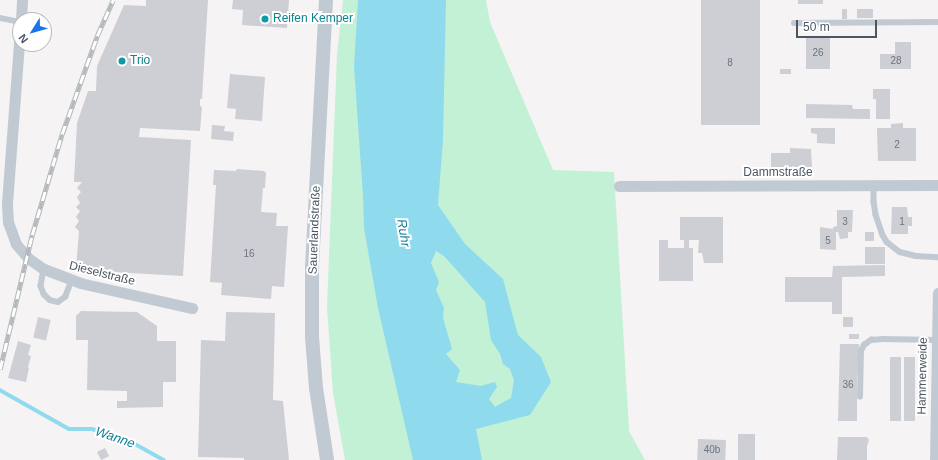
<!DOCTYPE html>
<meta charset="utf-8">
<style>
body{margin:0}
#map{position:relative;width:938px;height:460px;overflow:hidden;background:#f5f3f3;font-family:Arial,sans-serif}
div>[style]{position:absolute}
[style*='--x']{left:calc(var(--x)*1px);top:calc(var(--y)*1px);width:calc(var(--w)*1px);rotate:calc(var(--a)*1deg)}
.green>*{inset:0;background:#c3f1d5}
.water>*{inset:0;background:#90daee}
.stream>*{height:3.5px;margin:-1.75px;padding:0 1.75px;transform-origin:1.75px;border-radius:1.75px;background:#90daee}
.building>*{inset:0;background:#cdcfd5;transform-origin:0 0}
.service>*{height:5.5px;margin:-2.75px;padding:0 2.75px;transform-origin:2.75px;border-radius:2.75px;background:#c1cad2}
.minor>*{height:11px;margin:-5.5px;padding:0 5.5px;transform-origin:5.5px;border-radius:5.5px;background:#c1cad2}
.tertiary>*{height:14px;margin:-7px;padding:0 7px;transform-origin:7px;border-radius:7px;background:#c1cad2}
.rail>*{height:4.5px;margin-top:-2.25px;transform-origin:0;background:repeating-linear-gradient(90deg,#fff 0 9px,#b5b8bd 0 18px);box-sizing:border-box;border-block:1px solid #b5b8bd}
.dots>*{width:11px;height:11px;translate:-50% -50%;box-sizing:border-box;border:2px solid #fff;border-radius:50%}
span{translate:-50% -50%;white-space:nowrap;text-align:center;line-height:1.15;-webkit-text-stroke:4px #fff;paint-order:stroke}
.number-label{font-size:10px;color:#6b747e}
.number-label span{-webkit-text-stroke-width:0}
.culture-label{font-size:12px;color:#0d838f}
.left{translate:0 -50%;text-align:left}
.street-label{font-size:12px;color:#4a5661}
.water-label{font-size:13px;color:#0c7c9b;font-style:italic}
.north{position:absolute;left:12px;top:12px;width:40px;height:40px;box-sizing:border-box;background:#fff;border:1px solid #b7bbc0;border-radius:50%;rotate:233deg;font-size:11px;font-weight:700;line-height:16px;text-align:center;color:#4a5661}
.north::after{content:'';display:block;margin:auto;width:14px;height:18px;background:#1a73e8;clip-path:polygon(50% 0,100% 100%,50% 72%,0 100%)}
.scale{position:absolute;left:796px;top:20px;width:81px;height:18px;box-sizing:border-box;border:2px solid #4a5661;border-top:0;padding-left:5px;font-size:12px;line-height:14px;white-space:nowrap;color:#4a5661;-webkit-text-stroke:3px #fff;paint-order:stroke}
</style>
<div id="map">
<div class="green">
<i style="clip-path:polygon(343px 0,486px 0,490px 22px,553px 170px,614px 172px,629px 431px,645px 460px,345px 460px,333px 393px,327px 307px,337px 55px)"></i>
</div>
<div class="water">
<i style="clip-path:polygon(evenodd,358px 0,446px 0,443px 140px,438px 205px,465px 244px,503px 279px,518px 335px,541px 357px,551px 382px,530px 415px,476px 429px,482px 460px,413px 460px,378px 308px,364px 228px,363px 196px,354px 66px,358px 0,436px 251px,444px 256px,485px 302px,491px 340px,500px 354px,503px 364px,510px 369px,514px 380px,511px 398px,495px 407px,489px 399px,497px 387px,495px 382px,481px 386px,456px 382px,460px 370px,446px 354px,452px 349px,443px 318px,444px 308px,436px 290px,439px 282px,431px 263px,436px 251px)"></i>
</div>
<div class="stream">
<i style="--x:0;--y:390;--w:79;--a:29.5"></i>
<i style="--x:69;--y:429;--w:23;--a:0"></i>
<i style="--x:92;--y:429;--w:38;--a:17"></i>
<i style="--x:128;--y:440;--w:41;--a:29.1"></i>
</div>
<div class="building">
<i style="clip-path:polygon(146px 0,208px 0,202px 99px,200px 99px,200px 106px,202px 107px,200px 131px,140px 128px,139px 137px,191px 140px,183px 276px,76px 270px,79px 231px,75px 227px,79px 221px,76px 217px,80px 211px,76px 207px,80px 203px,77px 197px,81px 192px,77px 188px,82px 182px,74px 182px,77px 123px,88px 91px,96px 91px,97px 66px,124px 5px,146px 6px)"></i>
<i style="clip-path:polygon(233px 0,289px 0,287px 28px,242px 25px,243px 10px,232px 9px)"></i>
<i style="left:701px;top:0;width:59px;height:125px"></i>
<i style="left:798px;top:0;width:25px;height:4px"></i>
<i style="left:842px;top:9px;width:5px;height:10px"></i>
<i style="left:857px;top:9px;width:16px;height:9px"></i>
<i style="left:806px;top:36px;width:24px;height:33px"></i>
<i style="clip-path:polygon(895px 42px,911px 42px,911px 69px,880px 69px,880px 54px,895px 54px)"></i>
<i style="left:780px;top:69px;width:11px;height:5px"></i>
<i style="clip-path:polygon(230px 74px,265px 77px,262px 121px,235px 119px,236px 109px,227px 108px)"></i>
<i style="clip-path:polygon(873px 89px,890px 89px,890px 119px,876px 119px,876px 99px,873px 99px)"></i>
<i style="clip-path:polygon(806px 104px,852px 105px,853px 109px,870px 109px,870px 119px,806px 118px)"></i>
<i style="clip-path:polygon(903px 123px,903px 128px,916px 128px,916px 161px,878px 161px,877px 128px,891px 128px,891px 124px)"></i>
<i style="clip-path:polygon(212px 125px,225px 126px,224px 131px,234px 132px,233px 141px,211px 139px)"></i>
<i style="clip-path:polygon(811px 128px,835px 128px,835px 144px,817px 143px,817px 134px,811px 133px)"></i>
<i style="clip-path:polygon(790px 148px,811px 149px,812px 167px,771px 167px,771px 153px,790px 153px)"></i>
<i style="clip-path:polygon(237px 169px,264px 171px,266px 173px,265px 188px,263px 188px,261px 212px,277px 213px,276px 226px,288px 226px,284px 287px,272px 286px,271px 299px,221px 295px,222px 283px,210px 282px,216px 185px,213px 185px,214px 170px,236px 171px)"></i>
<i style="clip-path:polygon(892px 207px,907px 207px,908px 217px,912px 217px,912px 226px,908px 226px,908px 234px,891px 234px)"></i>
<i style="clip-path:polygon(837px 210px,853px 210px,852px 232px,848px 232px,848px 238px,840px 239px,838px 232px,836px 232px,836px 250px,820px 249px,820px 227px,833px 229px,833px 227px,837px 226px)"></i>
<i style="clip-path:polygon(680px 217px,723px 217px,723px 263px,704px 263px,702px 253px,698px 253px,699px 240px,689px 240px,689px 248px,693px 248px,693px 281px,659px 281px,659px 240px,668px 240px,668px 248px,684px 248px,684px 240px,680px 240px)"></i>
<i style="left:865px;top:232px;width:9px;height:9px"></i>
<i style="left:865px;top:247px;width:20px;height:17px"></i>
<i style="clip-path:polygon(885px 265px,885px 276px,842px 277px,842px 314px,832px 314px,832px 302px,785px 302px,785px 277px,832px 277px,833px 266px)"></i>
<i style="clip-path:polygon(81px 311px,137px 312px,157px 326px,157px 341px,176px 341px,176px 382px,163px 382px,163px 407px,117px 408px,117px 401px,127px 401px,127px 391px,87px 390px,88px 340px,76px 340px,76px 316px)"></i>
<i style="clip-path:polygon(226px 312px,275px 313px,273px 400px,283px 401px,289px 460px,244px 460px,244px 458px,198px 457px,201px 340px,225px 341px)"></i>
<i style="left:38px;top:317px;width:13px;height:21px;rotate:13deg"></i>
<i style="left:843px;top:317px;width:10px;height:10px"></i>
<i style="left:849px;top:334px;width:10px;height:5px"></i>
<i style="clip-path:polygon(18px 341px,31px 345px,28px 355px,31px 356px,28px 367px,29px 368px,26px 382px,8px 378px)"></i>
<i style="clip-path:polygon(840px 344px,859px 344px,860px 375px,857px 375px,857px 421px,838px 421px)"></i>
<i style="left:890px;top:357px;width:11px;height:64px"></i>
<i style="left:904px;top:357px;width:11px;height:64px"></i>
<i style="left:738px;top:434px;width:17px;height:26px"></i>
<i style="clip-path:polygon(838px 437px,867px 437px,869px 440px,867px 446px,867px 460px,837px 460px)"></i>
<i style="left:698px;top:439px;width:28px;height:21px;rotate:2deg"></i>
<i style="left:105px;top:448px;width:9px;height:9px;rotate:63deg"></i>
</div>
<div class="service">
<i style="--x:0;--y:18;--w:20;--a:11"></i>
<i style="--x:794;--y:23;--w:144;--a:-0.4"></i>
<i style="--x:874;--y:186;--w:16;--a:90"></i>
<i style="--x:874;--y:202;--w:13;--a:81"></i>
<i style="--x:876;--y:215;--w:21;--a:71"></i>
<i style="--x:883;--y:235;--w:8;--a:60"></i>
<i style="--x:887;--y:242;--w:16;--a:38"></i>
<i style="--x:900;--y:252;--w:16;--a:14"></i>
<i style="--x:916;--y:256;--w:22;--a:3"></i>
<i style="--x:44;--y:269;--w:17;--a:100"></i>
<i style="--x:41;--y:286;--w:9;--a:69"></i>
<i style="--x:44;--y:294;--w:8;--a:45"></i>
<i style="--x:50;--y:300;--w:8;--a:14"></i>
<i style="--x:58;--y:302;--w:9;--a:-36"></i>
<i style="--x:65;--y:297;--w:18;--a:-68"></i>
<i style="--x:860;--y:397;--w:46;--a:-88.8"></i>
<i style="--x:861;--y:351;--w:7;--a:-63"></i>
<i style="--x:864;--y:345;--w:9;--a:-36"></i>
<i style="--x:871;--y:340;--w:12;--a:-5"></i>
<i style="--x:883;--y:339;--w:54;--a:1.1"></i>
</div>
<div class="minor">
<i style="--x:21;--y:20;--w:20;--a:-87"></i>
<i style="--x:20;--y:30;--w:174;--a:94.3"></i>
<i style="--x:7;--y:204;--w:18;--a:87"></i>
<i style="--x:8;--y:222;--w:23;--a:70"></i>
<i style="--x:16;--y:244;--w:18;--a:49"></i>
<i style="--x:28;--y:258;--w:19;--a:35"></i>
<i style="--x:44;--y:269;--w:39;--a:21"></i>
<i style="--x:80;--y:283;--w:115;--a:12.6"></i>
<i style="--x:619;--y:186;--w:319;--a:-0.2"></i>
<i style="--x:935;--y:460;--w:167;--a:-89"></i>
</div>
<div class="tertiary">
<i style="--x:326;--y:0;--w:267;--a:93"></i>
<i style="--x:312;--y:267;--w:70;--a:90"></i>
<i style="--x:312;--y:337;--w:51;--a:85.5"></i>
<i style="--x:316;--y:388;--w:73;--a:81.3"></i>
</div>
<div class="rail">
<i style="--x:0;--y:369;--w:138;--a:-76.6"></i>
<i style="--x:32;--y:235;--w:105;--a:-73.5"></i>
<i style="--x:62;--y:134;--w:104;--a:-70.3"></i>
<i style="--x:97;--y:36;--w:39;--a:-66"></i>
</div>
<div class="dots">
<i style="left:265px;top:19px;background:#0f9aa8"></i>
<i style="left:122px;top:61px;background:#0f9aa8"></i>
</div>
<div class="number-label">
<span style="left:818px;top:53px">26</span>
<span style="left:896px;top:61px">28</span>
<span style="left:730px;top:63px">8</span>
<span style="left:897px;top:145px">2</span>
<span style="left:845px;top:222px">3</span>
<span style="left:902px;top:222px">1</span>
<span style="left:828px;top:241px">5</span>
<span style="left:249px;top:254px">16</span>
<span style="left:848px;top:385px">36</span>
<span style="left:712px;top:450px">40b</span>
</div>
<div class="culture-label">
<span class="left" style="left:273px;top:19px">Reifen Kemper</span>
<span class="left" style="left:130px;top:61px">Trio</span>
</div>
<div class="street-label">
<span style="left:778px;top:173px">Dammstraße</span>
<span style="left:315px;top:230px;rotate:-88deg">Sauerlandstraße</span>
<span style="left:102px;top:274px;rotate:14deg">Dieselstraße</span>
<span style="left:923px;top:376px;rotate:-89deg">Hammerweide</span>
</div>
<div class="water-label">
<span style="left:403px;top:233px;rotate:81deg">Ruhr</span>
<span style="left:115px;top:438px;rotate:19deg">Wanne</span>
</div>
<div class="north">N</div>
<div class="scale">50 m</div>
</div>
